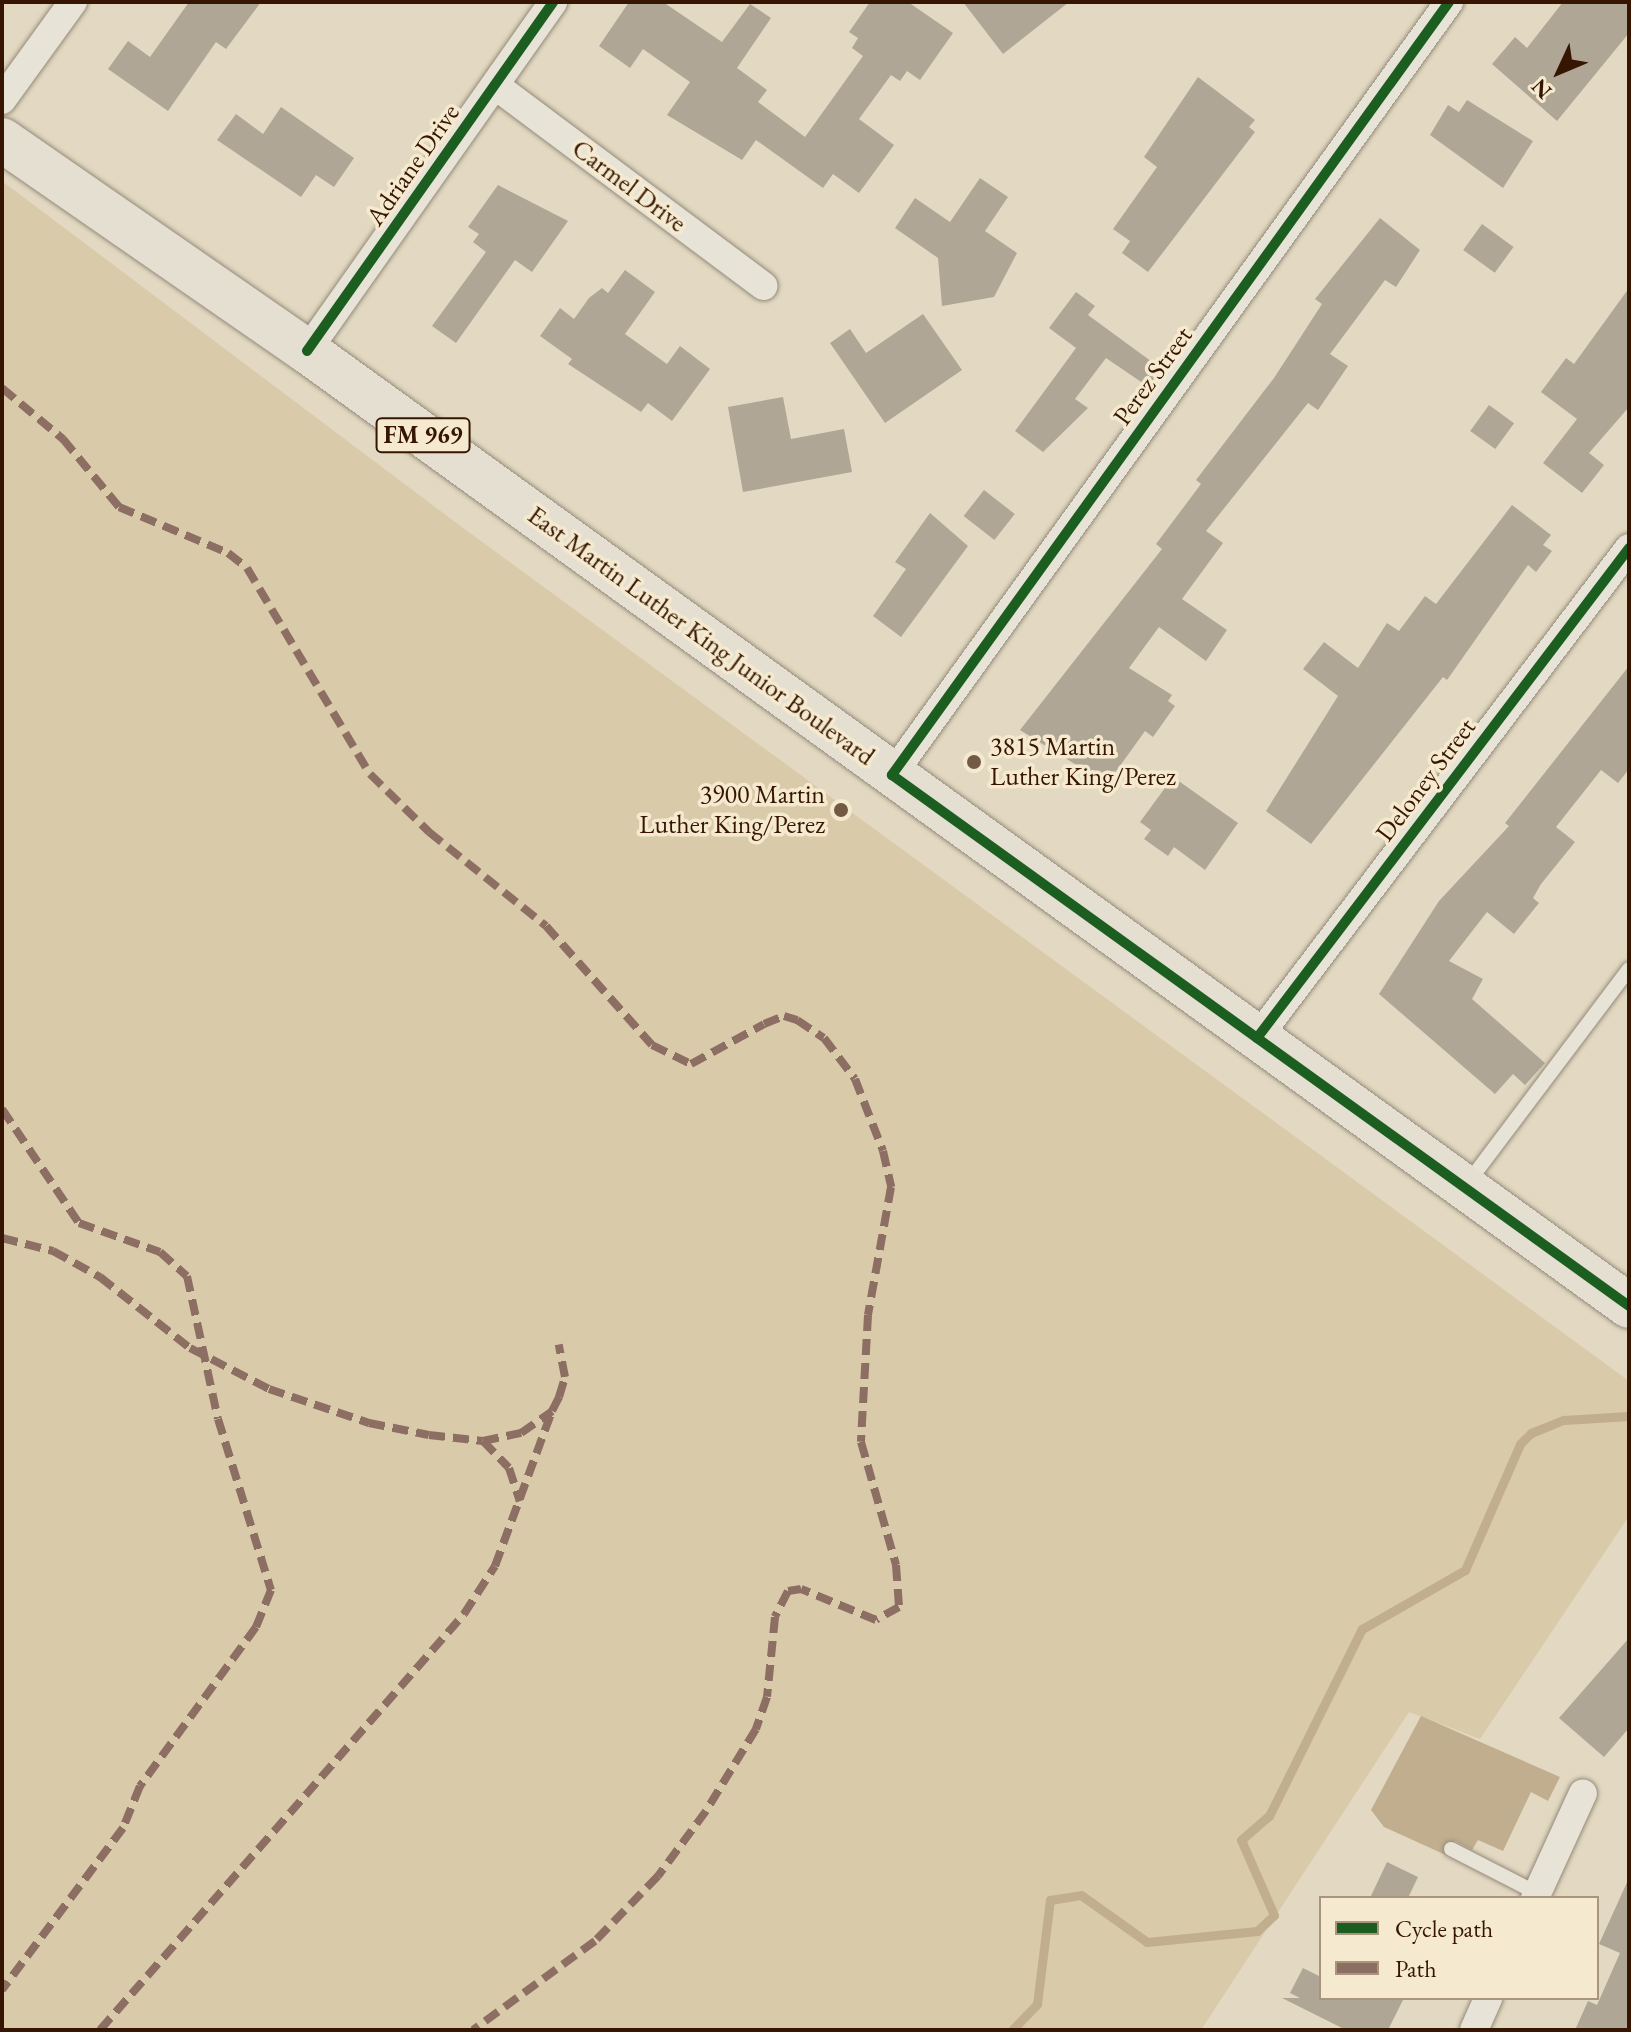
<!DOCTYPE html>
<style>
body{margin:0}
#map{position:relative;width:1631px;height:2032px;overflow:hidden;background:#e3d9c2;font-family:"EB Garamond",serif}
div>[style]{position:absolute}
[style*='--x']{left:calc(var(--x)*1px);top:calc(var(--y)*1px);width:calc(var(--w)*1px);rotate:calc(var(--a)*1deg)}
.green>*{inset:0;background:#d9caaa}
.water>*{inset:0;background:#c0ae8e}
.stream>*{height:9px;margin:-4.5px;padding:0 4.5px;transform-origin:4.5px;border-radius:4.5px;background:#c0ae8e}
.building>*{inset:0;background:#afa695;transform-origin:0 0}
.roads{filter:drop-shadow(0 0 2px #948a7a) drop-shadow(0 0 2px #948a7a)}
.service>*{height:14px;margin:-7px;padding:0 7px;transform-origin:7px;border-radius:7px;background:#e8e3d7}
.minor>*{height:28px;margin:-14px;padding:0 14px;transform-origin:14px;border-radius:14px;background:#e8e3d7}
.primary>*{height:44px;margin:-22px;padding:0 22px;transform-origin:22px;border-radius:22px;background:#e4dfd1}
.quiet>*{height:8px;margin-top:-4px;transform-origin:0;background:repeating-linear-gradient(90deg,#8d6e63 0 16px,transparent 0 24px)}
.cycleway>*{height:10px;margin:-5px;padding:0 5px;transform-origin:5px;border-radius:5px;background:#1b5e20}
.dots>*{width:22px;height:22px;translate:-50% -50%;box-sizing:border-box;border:4px solid #f5eacf;border-radius:50%}
span{translate:-50% -50%;white-space:nowrap;text-align:center;line-height:1.15;-webkit-text-stroke:7px #f5eacf;paint-order:stroke}
.shield-label span{padding:2px 6px;background:#f5eacf;border:2px solid;border-radius:6px;-webkit-text-stroke-width:0}
.shield-label{font-size:24px;color:#361602;font-weight:700}
.street-label{font-size:26px;color:#361602}
.poi-label{font-size:26px;color:#361602}
.left{translate:0 -50%;text-align:left}
.right{translate:-100% -50%;text-align:right}
.frame{position:absolute;inset:0;border:4px solid #361602;pointer-events:none}
.legend{position:absolute;left:1319px;top:1896px;width:280px;height:104px;box-sizing:border-box;background:#f5eacf;border:2px solid #a9957d;margin:0;padding:10px 14px;list-style:none;font-size:24px;color:#361602}
.legend li{display:flex;align-items:center;gap:16px;height:40px}
.legend b{width:40px;border:2px solid #a9957d}
.north{position:absolute;left:1519px;top:32px;width:80px;height:80px;-webkit-text-stroke:6px #f5eacf;paint-order:stroke;rotate:226deg;font-size:22px;font-weight:700;line-height:32px;text-align:center;color:#361602}
.north::after{content:'';display:block;margin:auto;width:28px;height:36px;background:#361602;clip-path:polygon(50% 0,100% 100%,50% 72%,0 100%)}
</style>
<div id="map">
<div class="green">
<i style="clip-path:polygon(2px 181px,459px 525px,1629px 1381px,1629px 1516px,1480px 1739px,1409px 1712px,1201px 2030px,2px 2030px)"></i>
</div>
<div class="water">
<i style="clip-path:polygon(1421px 1716px,1560px 1777px,1548px 1801px,1531px 1792px,1503px 1851px,1478px 1840px,1472px 1850px,1455px 1841px,1448px 1856px,1384px 1827px,1371px 1810px)"></i>
</div>
<div class="stream">
<i style="--x:1012;--y:2030;--w:36;--a:-46"></i>
<i style="--x:1037;--y:2004;--w:105;--a:-82.9"></i>
<i style="--x:1050;--y:1900;--w:31;--a:-9"></i>
<i style="--x:1081;--y:1895;--w:81;--a:35.5"></i>
<i style="--x:1147;--y:1942;--w:111;--a:-5.7"></i>
<i style="--x:1257;--y:1931;--w:23;--a:-43"></i>
<i style="--x:1274;--y:1915;--w:82;--a:-113.7"></i>
<i style="--x:1241;--y:1840;--w:37;--a:-41"></i>
<i style="--x:1269;--y:1816;--w:209;--a:-63.6"></i>
<i style="--x:1362;--y:1629;--w:119;--a:-29.8"></i>
<i style="--x:1465;--y:1570;--w:137;--a:-66.4"></i>
<i style="--x:1520;--y:1444;--w:16;--a:-45"></i>
<i style="--x:1531;--y:1433;--w:35;--a:-22"></i>
<i style="--x:1564;--y:1420;--w:65;--a:-3.5"></i>
</div>
<div class="building">
<i style="clip-path:polygon(189px 2px,261px 2px,226px 49px,216px 42px,168px 111px,108px 69px,128px 41px,150px 57px)"></i>
<i style="clip-path:polygon(629px 2px,663px 2px,722px 42px,750px 4px,771px 18px,737px 68px,767px 90px,758px 102px,805px 137px,863px 56px,852px 48px,858px 38px,849px 32px,870px 2px,908px 2px,953px 33px,920px 80px,907px 71px,900px 81px,891px 75px,859px 119px,894px 145px,859px 193px,833px 174px,823px 188px,756px 140px,742px 160px,667px 115px,690px 82px,643px 49px,630px 68px,599px 46px)"></i>
<i style="clip-path:polygon(963px 2px,1069px 2px,1003px 54px)"></i>
<i style="clip-path:polygon(1563px 2px,1629px 2px,1629px 33px,1557px 121px,1492px 64px,1515px 37px,1527px 48px)"></i>
<i style="clip-path:polygon(1198px 77px,1255px 120px,1249px 127px,1255px 132px,1148px 272px,1122px 253px,1130px 241px,1113px 229px,1157px 167px,1144px 157px)"></i>
<i style="clip-path:polygon(1467px 100px,1533px 141px,1503px 188px,1430px 135px,1448px 105px,1459px 112px)"></i>
<i style="clip-path:polygon(281px 107px,354px 158px,334px 187px,316px 175px,301px 197px,217px 140px,236px 114px,263px 134px)"></i>
<i style="clip-path:polygon(980px 178px,1008px 197px,985px 231px,1017px 253px,994px 297px,942px 306px,938px 258px,895px 228px,915px 198px,950px 222px)"></i>
<i style="clip-path:polygon(498px 185px,568px 221px,532px 272px,515px 260px,456px 343px,432px 326px,486px 252px,473px 242px,479px 234px,468px 227px)"></i>
<i style="clip-path:polygon(1380px 218px,1420px 250px,1396px 287px,1385px 280px,1330px 354px,1348px 366px,1318px 410px,1308px 403px,1206px 531px,1223px 543px,1182px 599px,1227px 630px,1206px 661px,1159px 627px,1129px 668px,1172px 695px,1168px 701px,1175px 706px,1153px 737px,1145px 731px,1107px 784px,1020px 730px,1162px 549px,1156px 544px,1201px 484px,1196px 480px,1274px 378px,1322px 304px,1315px 299px)"></i>
<i style="left:1482px;top:224px;width:39px;height:32px;rotate:36deg"></i>
<i style="clip-path:polygon(625px 270px,655px 292px,625px 334px,667px 364px,680px 346px,710px 369px,672px 421px,648px 403px,641px 412px,568px 364px,572px 359px,540px 336px,560px 308px,574px 319px,589px 298px,602px 288px,608px 293px)"></i>
<i style="clip-path:polygon(1629px 288px,1629px 407px,1589px 453px,1604px 465px,1582px 493px,1543px 463px,1577px 419px,1541px 392px,1566px 358px,1574px 364px)"></i>
<i style="clip-path:polygon(1076px 292px,1095px 306px,1088px 315px,1163px 370px,1150px 388px,1106px 358px,1075px 399px,1088px 408px,1043px 452px,1015px 431px,1076px 348px,1049px 328px)"></i>
<i style="clip-path:polygon(923px 314px,962px 370px,885px 423px,830px 343px,850px 329px,866px 353px)"></i>
<i style="clip-path:polygon(783px 397px,791px 439px,844px 429px,852px 472px,743px 492px,728px 407px)"></i>
<i style="left:1489px;top:405px;width:31px;height:32px;rotate:36deg"></i>
<i style="left:984px;top:490px;width:39px;height:33px;rotate:38deg"></i>
<i style="clip-path:polygon(1512px 505px,1551px 535px,1543px 545px,1552px 551px,1536px 572px,1528px 565px,1447px 680px,1443px 677px,1311px 844px,1266px 811px,1338px 696px,1303px 669px,1324px 642px,1358px 668px,1387px 623px,1399px 631px,1425px 596px,1436px 604px)"></i>
<i style="clip-path:polygon(930px 513px,968px 546px,901px 637px,873px 616px,906px 569px,895px 562px)"></i>
<i style="clip-path:polygon(1629px 666px,1629px 769px,1618px 783px,1601px 770px,1556px 827px,1575px 842px,1541px 884px,1533px 898px,1539px 903px,1514px 934px,1487px 912px,1449px 961px,1483px 979px,1472px 999px,1545px 1063px,1525px 1085px,1513px 1074px,1495px 1094px,1379px 994px,1439px 901px,1509px 826px,1505px 823px)"></i>
<i style="clip-path:polygon(1173px 777px,1238px 823px,1205px 870px,1174px 847px,1168px 856px,1144px 839px,1151px 830px,1140px 822px)"></i>
<i style="clip-path:polygon(1629px 1638px,1629px 1728px,1604px 1757px,1559px 1718px)"></i>
<i style="clip-path:polygon(1387px 1862px,1418px 1877px,1408px 1898px,1370px 1898px)"></i>
<i style="clip-path:polygon(1629px 1878px,1629px 2030px,1575px 2030px,1588px 2001px,1597px 2005px,1620px 1953px,1599px 1944px)"></i>
<i style="clip-path:polygon(1303px 1968px,1321px 1977px,1321px 1998px,1404px 1998px,1388px 2030px,1346px 2030px,1282px 1998px,1300px 1998px,1290px 1993px)"></i>
</div>
<div class="roads">
<div class="service">
<i style="--x:1467;--y:1184;--w:269;--a:-53"></i>
<i style="--x:1451;--y:1849;--w:97;--a:27.1"></i>
</div>
<div class="minor">
<i style="--x:496;--y:86;--w:334;--a:36.8"></i>
<i style="--x:2;--y:100;--w:121;--a:-54.1"></i>
<i style="--x:307;--y:351;--w:427;--a:-54.8"></i>
<i style="--x:892;--y:775;--w:953;--a:-54.22"></i>
<i style="--x:1257;--y:1038;--w:615;--a:-52.79"></i>
<i style="--x:1535;--y:1898;--w:115;--a:-65.4"></i>
<i style="--x:1474;--y:2030;--w:35;--a:-66"></i>
</div>
<div class="primary">
<i style="--x:2;--y:140;--w:371;--a:34.7"></i>
<i style="--x:307;--y:351;--w:1631;--a:35.84"></i>
</div>
</div>
<div class="quiet">
<i style="--x:2;--y:388;--w:80;--a:39.9"></i>
<i style="--x:63;--y:439;--w:88;--a:50.5"></i>
<i style="--x:119;--y:507;--w:118;--a:22.9"></i>
<i style="--x:228;--y:553;--w:24;--a:38"></i>
<i style="--x:247;--y:568;--w:240;--a:59.2"></i>
<i style="--x:370;--y:774;--w:83;--a:44.5"></i>
<i style="--x:429;--y:832;--w:150;--a:38.8"></i>
<i style="--x:546;--y:926;--w:159;--a:48.3"></i>
<i style="--x:652;--y:1045;--w:43;--a:26"></i>
<i style="--x:691;--y:1064;--w:83;--a:-28.7"></i>
<i style="--x:764;--y:1024;--w:22;--a:-22"></i>
<i style="--x:784;--y:1016;--w:14;--a:17"></i>
<i style="--x:797;--y:1020;--w:32;--a:34"></i>
<i style="--x:824;--y:1038;--w:51;--a:52.9"></i>
<i style="--x:855;--y:1079;--w:77;--a:68.7"></i>
<i style="--x:883;--y:1151;--w:37;--a:77"></i>
<i style="--x:891;--y:1187;--w:130;--a:100.2"></i>
<i style="--x:868;--y:1315;--w:127;--a:93.2"></i>
<i style="--x:861;--y:1442;--w:128;--a:74.1"></i>
<i style="--x:896;--y:1565;--w:42;--a:85.9"></i>
<i style="--x:899;--y:1607;--w:26;--a:151"></i>
<i style="--x:876;--y:1620;--w:81;--a:-157.5"></i>
<i style="--x:801;--y:1589;--w:13;--a:171"></i>
<i style="--x:788;--y:1591;--w:29;--a:117"></i>
<i style="--x:775;--y:1617;--w:80;--a:95.7"></i>
<i style="--x:767;--y:1697;--w:34;--a:109"></i>
<i style="--x:756;--y:1729;--w:96;--a:121.4"></i>
<i style="--x:706;--y:1811;--w:81;--a:126.4"></i>
<i style="--x:658;--y:1876;--w:91;--a:134.1"></i>
<i style="--x:595;--y:1941;--w:151;--a:143.9"></i>
<i style="--x:2;--y:1109;--w:138;--a:56"></i>
<i style="--x:79;--y:1223;--w:86;--a:19.7"></i>
<i style="--x:160;--y:1252;--w:36;--a:42"></i>
<i style="--x:187;--y:1276;--w:146;--a:77.8"></i>
<i style="--x:218;--y:1419;--w:179;--a:72.8"></i>
<i style="--x:271;--y:1590;--w:40;--a:112"></i>
<i style="--x:256;--y:1627;--w:197;--a:126.1"></i>
<i style="--x:140;--y:1786;--w:45;--a:112"></i>
<i style="--x:123;--y:1828;--w:202;--a:126.8"></i>
<i style="--x:2;--y:1238;--w:53;--a:14.3"></i>
<i style="--x:53;--y:1251;--w:54;--a:29"></i>
<i style="--x:100;--y:1277;--w:115;--a:38.3"></i>
<i style="--x:190;--y:1348;--w:89;--a:27.4"></i>
<i style="--x:269;--y:1389;--w:106;--a:18.8"></i>
<i style="--x:369;--y:1423;--w:61;--a:11.3"></i>
<i style="--x:429;--y:1435;--w:54;--a:6.3"></i>
<i style="--x:483;--y:1441;--w:39;--a:-12"></i>
<i style="--x:521;--y:1433;--w:38;--a:-35"></i>
<i style="--x:552;--y:1411;--w:16;--a:-63"></i>
<i style="--x:559;--y:1397;--w:21;--a:-73"></i>
<i style="--x:565;--y:1377;--w:33;--a:-101"></i>
<i style="--x:483;--y:1441;--w:37;--a:46"></i>
<i style="--x:509;--y:1468;--w:35;--a:72"></i>
<i style="--x:100;--y:2030;--w:553;--a:-48.81"></i>
<i style="--x:464;--y:1614;--w:57;--a:-57.1"></i>
<i style="--x:495;--y:1566;--w:165;--a:-69.8"></i>
</div>
<div class="cycleway">
<i style="--x:1449;--y:2;--w:953;--a:125.78"></i>
<i style="--x:892;--y:775;--w:908;--a:35.77"></i>
<i style="--x:307;--y:351;--w:427;--a:-54.8"></i>
<i style="--x:1257;--y:1038;--w:615;--a:-52.79"></i>
</div>
<div class="dots">
<i style="left:974px;top:762px;background:#735a45"></i>
<i style="left:841px;top:810px;background:#735a45"></i>
</div>
<div class="shield-label">
<span style="left:423px;top:435px">FM 969</span>
</div>
<div class="street-label">
<span style="left:413px;top:165px;rotate:-55deg">Adriane Drive</span>
<span style="left:629px;top:186px;rotate:37deg">Carmel Drive</span>
<span style="left:1153px;top:376px;rotate:-54deg">Perez Street</span>
<span style="left:701px;top:636px;rotate:36deg">East Martin Luther King Junior Boulevard</span>
<span style="left:1426px;top:780px;rotate:-53deg">Deloney Street</span>
</div>
<div class="poi-label">
<span class="left" style="left:990px;top:762px">3815 Martin<br>Luther King/Perez</span>
<span class="right" style="left:825px;top:810px">3900 Martin<br>Luther King/Perez</span>
</div>
<div class="frame"></div>
<ul class="legend">
<li><b style="height:10px;background:#1b5e20"></b>Cycle path</li>
<li><b style="height:10px;background:#8d6e63"></b>Path</li>
</ul>
<div class="north">N</div>
</div>
